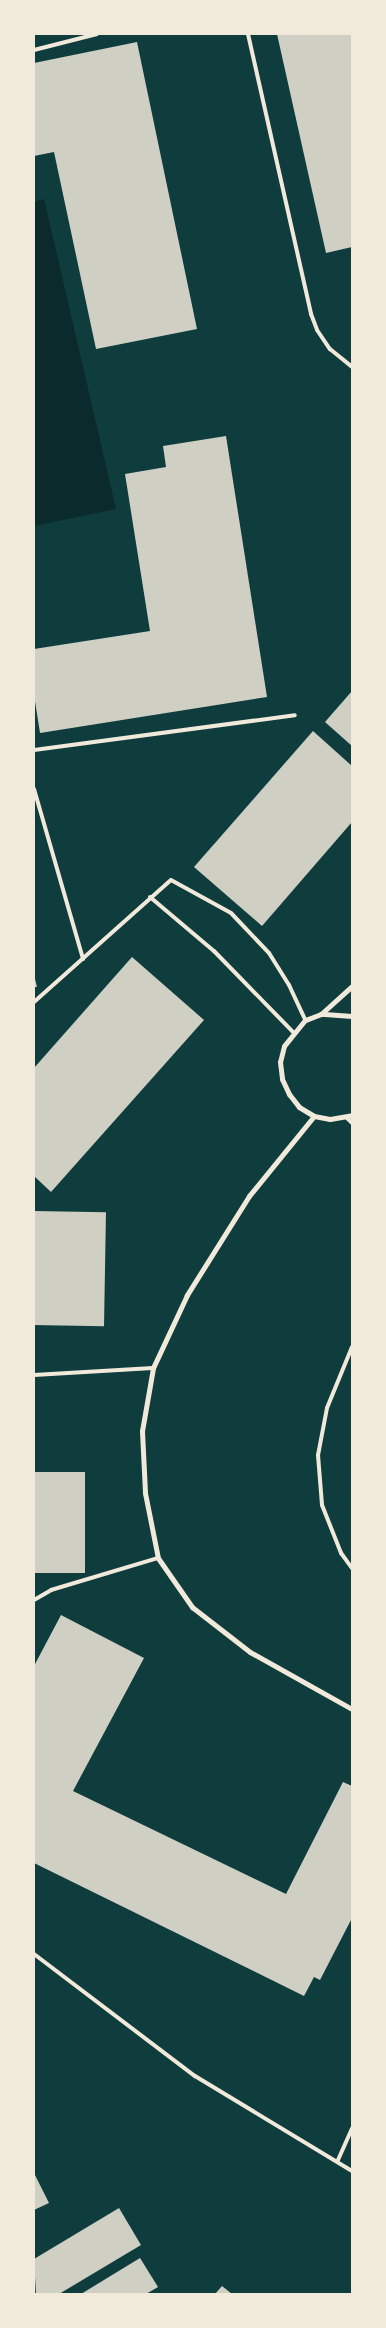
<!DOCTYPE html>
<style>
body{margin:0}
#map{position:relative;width:386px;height:2328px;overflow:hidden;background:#0f3d3e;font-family:Lato,sans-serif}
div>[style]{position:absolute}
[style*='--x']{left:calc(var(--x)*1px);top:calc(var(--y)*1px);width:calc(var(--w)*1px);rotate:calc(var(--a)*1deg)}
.water>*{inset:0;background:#0a2a2b}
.building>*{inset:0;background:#cfcfc3;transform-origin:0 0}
.service>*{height:4px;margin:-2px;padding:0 2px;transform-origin:2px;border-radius:2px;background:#f1e9da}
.minor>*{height:5px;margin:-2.5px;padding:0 2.5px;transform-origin:2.5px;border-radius:2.5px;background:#f1e9da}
span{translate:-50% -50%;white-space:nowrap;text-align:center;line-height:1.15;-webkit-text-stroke:4px #f1e9da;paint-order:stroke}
.frame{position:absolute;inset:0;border:35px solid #f1e9da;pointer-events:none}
</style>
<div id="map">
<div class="water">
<i style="clip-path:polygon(44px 199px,116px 509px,34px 526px,34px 202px)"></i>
</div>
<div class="building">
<i style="clip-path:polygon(277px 34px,352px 34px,352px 247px,326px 253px)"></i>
<i style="clip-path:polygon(137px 42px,197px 329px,96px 349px,54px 152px,34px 156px,34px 63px)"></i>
<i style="clip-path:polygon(226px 436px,267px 697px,40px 733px,34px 695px,34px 649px,150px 631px,125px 474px,166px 467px,163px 446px)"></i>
<i style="clip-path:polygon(352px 691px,352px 746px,325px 722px)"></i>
<i style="clip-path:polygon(313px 731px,352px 766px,352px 822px,262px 926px,194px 867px)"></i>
<i style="clip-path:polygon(132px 957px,204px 1020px,51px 1192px,34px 1176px,34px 1068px)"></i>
<i style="clip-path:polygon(34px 975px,37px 987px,34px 987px)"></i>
<i style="left:34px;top:1211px;width:72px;height:114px;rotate:1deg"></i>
<i style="left:34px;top:1472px;width:51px;height:101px"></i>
<i style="clip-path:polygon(61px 1615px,144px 1658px,73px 1791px,286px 1894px,343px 1782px,352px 1786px,352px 1918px,320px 1980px,314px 1977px,304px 1996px,34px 1863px,34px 1666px)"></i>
<i style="clip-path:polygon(34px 2173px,49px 2203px,34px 2210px)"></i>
<i style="clip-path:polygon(119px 2208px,141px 2245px,59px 2294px,36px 2294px,34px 2259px)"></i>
<i style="clip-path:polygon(140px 2258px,158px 2287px,146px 2294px,81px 2294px)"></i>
<i style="clip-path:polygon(222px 2286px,232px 2294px,215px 2294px)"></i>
</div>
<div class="service">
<i style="--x:248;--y:34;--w:287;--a:77.3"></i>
<i style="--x:311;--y:314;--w:17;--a:69"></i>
<i style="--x:317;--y:330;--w:23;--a:56"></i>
<i style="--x:330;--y:349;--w:28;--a:39"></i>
<i style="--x:34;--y:50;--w:65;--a:-14.3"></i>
<i style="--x:34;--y:750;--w:263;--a:-7.6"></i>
<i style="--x:34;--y:789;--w:177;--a:73.9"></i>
<i style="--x:150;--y:897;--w:84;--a:40.2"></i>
<i style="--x:214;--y:951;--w:113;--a:45.7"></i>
<i style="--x:34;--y:1002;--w:183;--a:-41.7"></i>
<i style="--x:171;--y:880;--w:68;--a:28.8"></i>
<i style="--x:231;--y:913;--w:55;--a:46.5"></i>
<i style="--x:269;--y:953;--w:38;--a:58"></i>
<i style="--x:289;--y:985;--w:38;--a:65"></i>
<i style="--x:347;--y:1118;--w:7;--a:45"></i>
<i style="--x:352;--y:1347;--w:66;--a:112.3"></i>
<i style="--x:327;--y:1408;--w:48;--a:100.8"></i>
<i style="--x:318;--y:1455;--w:50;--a:85.4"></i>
<i style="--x:322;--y:1505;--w:52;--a:68.4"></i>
<i style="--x:341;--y:1553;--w:19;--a:54"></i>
<i style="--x:34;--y:1375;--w:119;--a:-3.4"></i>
<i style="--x:34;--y:1600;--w:20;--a:-30"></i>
<i style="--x:51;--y:1590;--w:112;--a:-16.7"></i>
<i style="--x:34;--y:1954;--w:202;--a:37.2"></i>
<i style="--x:195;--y:2076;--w:184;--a:31.2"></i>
<i style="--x:338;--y:2160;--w:35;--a:-66"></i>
</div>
<div class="minor">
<i style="--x:321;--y:1014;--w:42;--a:-42.1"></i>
<i style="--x:352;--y:1016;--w:31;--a:-176"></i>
<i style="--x:321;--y:1014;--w:17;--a:159"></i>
<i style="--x:305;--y:1020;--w:33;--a:129"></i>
<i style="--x:284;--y:1046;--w:16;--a:104"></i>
<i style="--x:280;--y:1062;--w:17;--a:83"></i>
<i style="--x:282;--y:1079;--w:17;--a:65"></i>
<i style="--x:289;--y:1094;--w:16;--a:52"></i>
<i style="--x:299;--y:1107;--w:17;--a:31"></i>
<i style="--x:314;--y:1116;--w:16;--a:11"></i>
<i style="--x:330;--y:1119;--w:22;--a:-10"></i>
<i style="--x:314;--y:1116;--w:103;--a:129.1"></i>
<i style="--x:249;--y:1196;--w:117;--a:122.1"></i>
<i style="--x:187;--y:1295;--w:81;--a:115"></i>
<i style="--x:153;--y:1368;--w:64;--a:99.9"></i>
<i style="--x:142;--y:1431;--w:62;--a:87.2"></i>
<i style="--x:145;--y:1493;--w:66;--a:78.7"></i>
<i style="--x:158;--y:1558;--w:60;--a:55.2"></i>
<i style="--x:192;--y:1607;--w:73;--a:37.8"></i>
<i style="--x:250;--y:1652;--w:117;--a:29.2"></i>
</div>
<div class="frame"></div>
</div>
